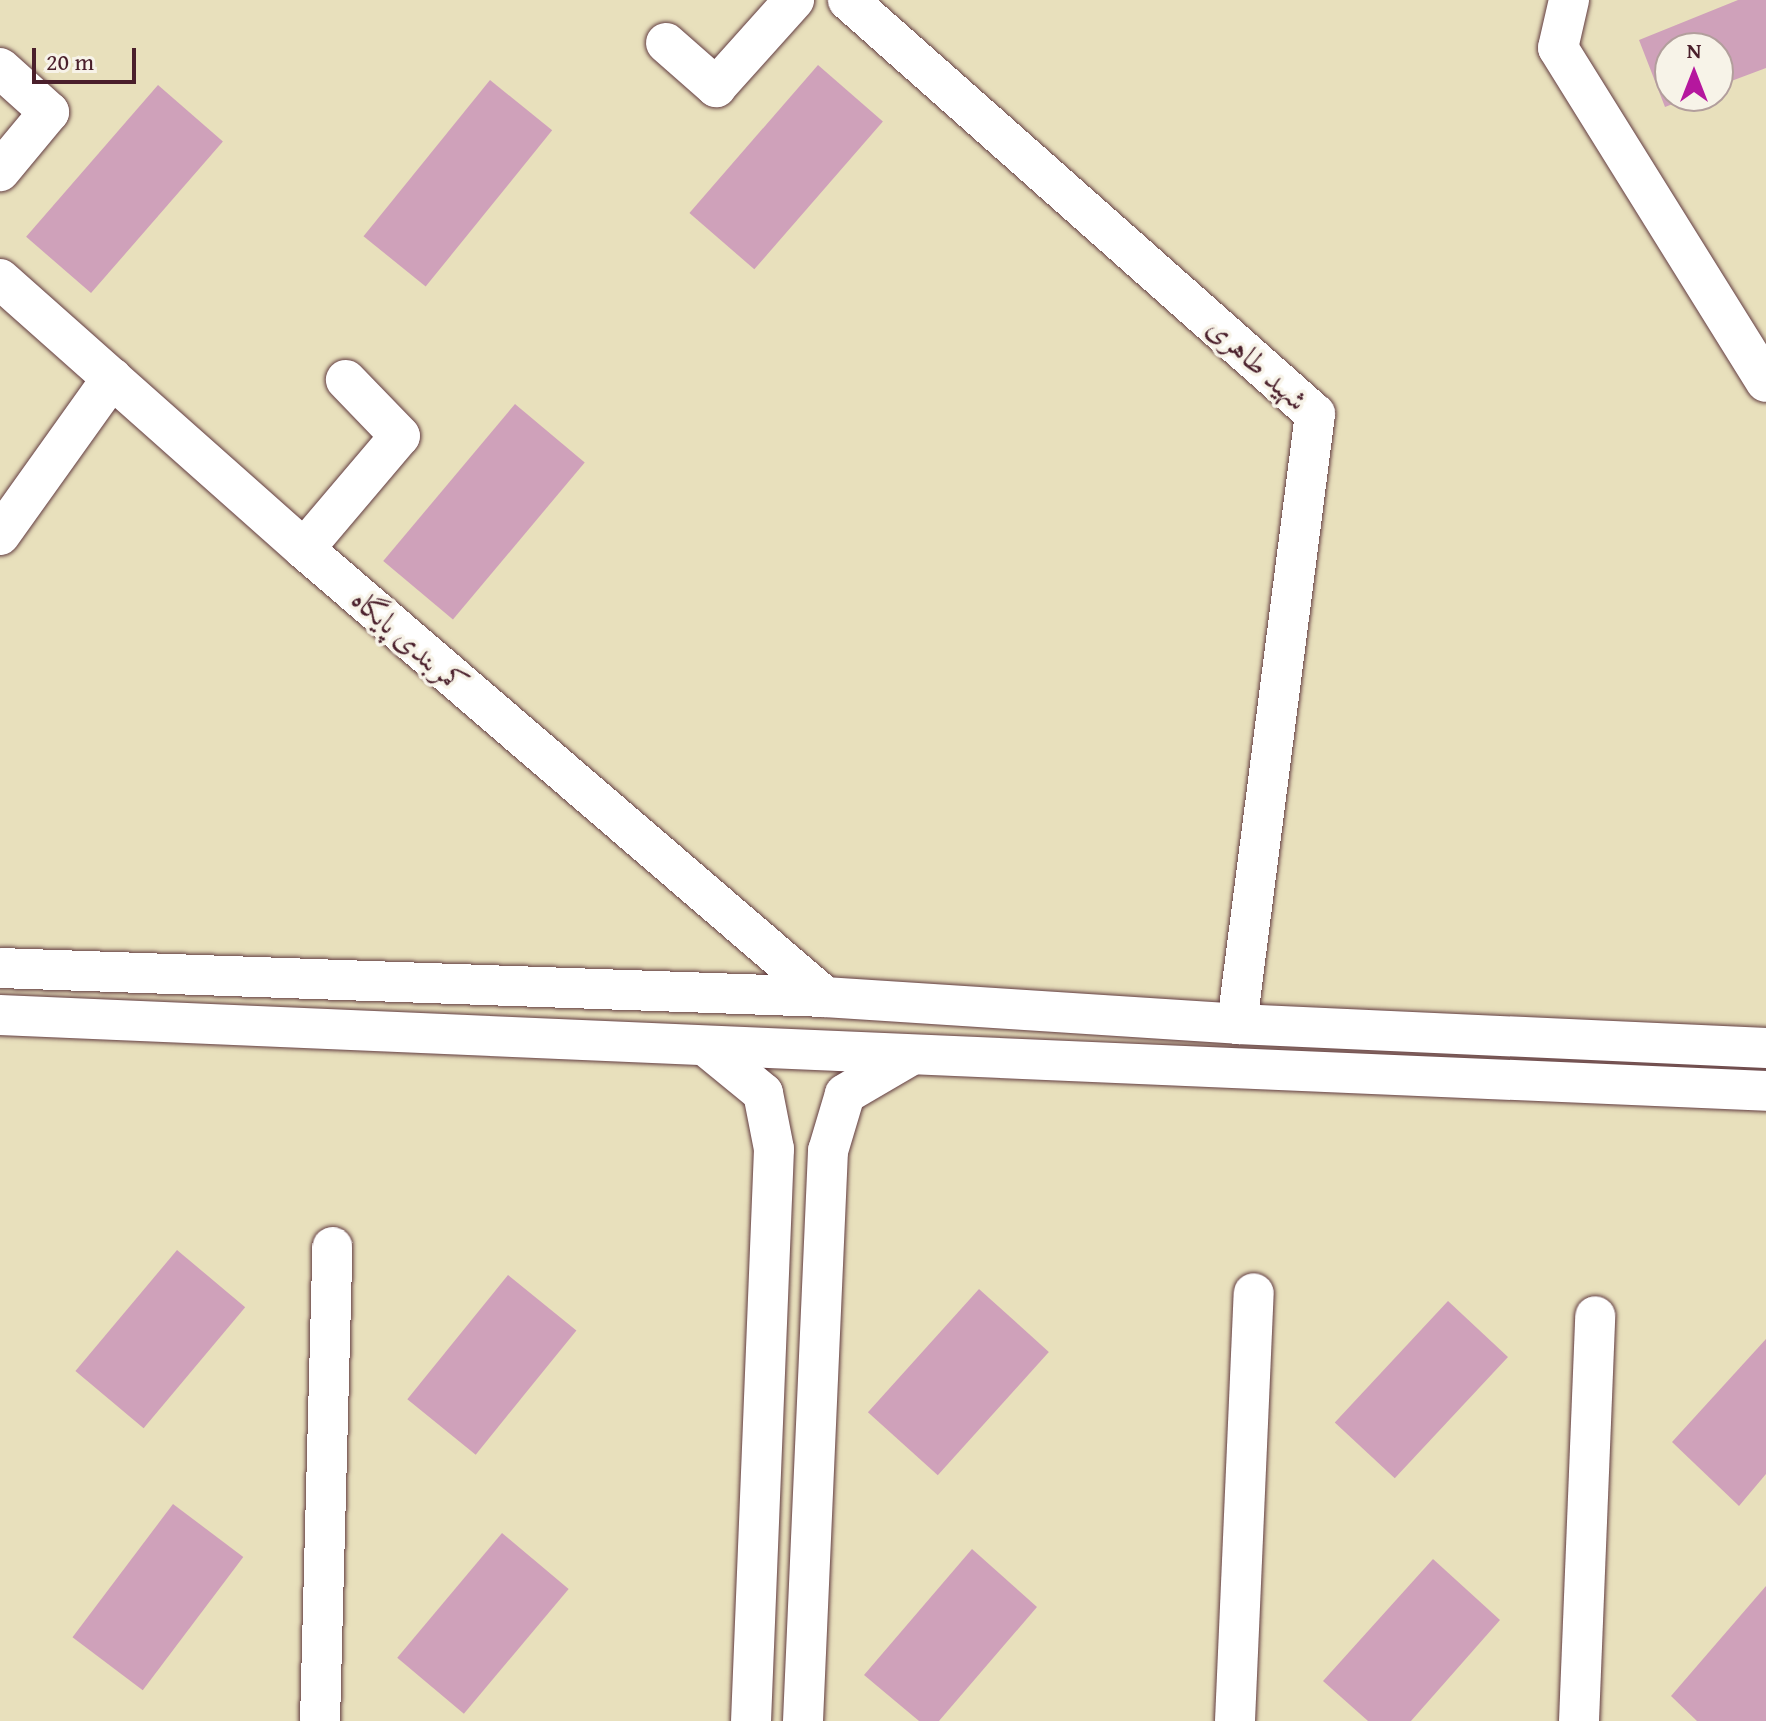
<!DOCTYPE html>
<meta charset="utf-8">
<style>
body{margin:0}
#map{position:relative;width:1766px;height:1721px;overflow:hidden;background:#e8e0bc;font-family:"Gentium Book Plus",Amiri,serif}
div>[style]{position:absolute}
[style*='--x']{left:calc(var(--x)*1px);top:calc(var(--y)*1px);width:calc(var(--w)*1px);rotate:calc(var(--a)*1deg)}
.building>*{inset:0;background:#cfa1ba;transform-origin:0 0}
.roads{filter:drop-shadow(0 0 2px #623c41) drop-shadow(0 0 2px #623c41)}
.minor>*{height:40px;margin:-20px;padding:0 20px;transform-origin:20px;border-radius:20px;background:#fff}
span{translate:-50% -50%;white-space:nowrap;text-align:center;line-height:1.15;-webkit-text-stroke:7px #f7f3e8;paint-order:stroke}
.street-label{font-size:30px;color:#4a1f2b}
.north{position:absolute;left:1654px;top:32px;width:80px;height:80px;box-sizing:border-box;background:#f7f3e8;border:2px solid #b29e9c;border-radius:50%;rotate:0deg;font-size:22px;font-weight:700;line-height:32px;text-align:center;color:#4a1f2b}
.north::after{content:'';display:block;margin:auto;width:28px;height:36px;background:#b5179e;clip-path:polygon(50% 0,100% 100%,50% 72%,0 100%)}
.scale{position:absolute;left:32px;top:48px;width:104px;height:36px;box-sizing:border-box;border:4px solid #4a1f2b;border-top:0;padding-left:10px;font-size:24px;line-height:28px;white-space:nowrap;color:#4a1f2b;-webkit-text-stroke:6px #f7f3e8;paint-order:stroke}
</style>
<div id="map">
<div class="building">
<i style="clip-path:polygon(1738px 0,1766px 0,1766px 68px,1718px 86px,1718px 48px,1670px 48px,1670px 96px,1693px 96px,1665px 107px,1639px 40px)"></i>
<i style="left:818px;top:65px;width:86px;height:196px;rotate:41deg"></i>
<i style="left:490px;top:80px;width:80px;height:201px;rotate:39deg"></i>
<i style="left:158px;top:85px;width:86px;height:201px;rotate:41deg"></i>
<i style="left:515px;top:404px;width:91px;height:205px;rotate:40deg"></i>
<i style="left:177px;top:1250px;width:89px;height:158px;rotate:40deg"></i>
<i style="left:508px;top:1275px;width:88px;height:160px;rotate:39deg"></i>
<i style="left:979px;top:1289px;width:94px;height:166px;rotate:42deg"></i>
<i style="left:1448px;top:1301px;width:82px;height:166px;rotate:43deg"></i>
<i style="clip-path:polygon(1766px 1339px,1766px 1474px,1739px 1506px,1672px 1442px)"></i>
<i style="left:173px;top:1504px;width:88px;height:167px;rotate:37deg"></i>
<i style="left:502px;top:1533px;width:87px;height:163px;rotate:40deg"></i>
<i style="clip-path:polygon(972px 1549px,1037px 1607px,939px 1721px,919px 1721px,864px 1675px)"></i>
<i style="clip-path:polygon(1433px 1559px,1500px 1620px,1411px 1721px,1368px 1721px,1323px 1681px)"></i>
<i style="clip-path:polygon(1766px 1586px,1766px 1721px,1697px 1721px,1671px 1696px)"></i>
</div>
<div class="roads">
<div class="minor">
<i style="--x:848;--y:0;--w:624;--a:41.56"></i>
<i style="--x:1315;--y:414;--w:615;--a:97.29"></i>
<i style="--x:1569;--y:0;--w:49;--a:102.9"></i>
<i style="--x:1558;--y:48;--w:393;--a:58.1"></i>
<i style="--x:666;--y:43;--w:67;--a:41.3"></i>
<i style="--x:716;--y:87;--w:117;--a:-48.1"></i>
<i style="--x:0;--y:68;--w:66;--a:41.9"></i>
<i style="--x:49;--y:112;--w:77;--a:129.7"></i>
<i style="--x:0;--y:279;--w:407;--a:41.6"></i>
<i style="--x:304;--y:549;--w:687;--a:40.69"></i>
<i style="--x:0;--y:535;--w:193;--a:-54.5"></i>
<i style="--x:304;--y:549;--w:148;--a:-49.7"></i>
<i style="--x:400;--y:436;--w:78;--a:-134"></i>
<i style="--x:0;--y:968;--w:826;--a:2.01"></i>
<i style="--x:825;--y:997;--w:413;--a:3.7"></i>
<i style="--x:1237;--y:1024;--w:530;--a:2.6"></i>
<i style="--x:0;--y:1015;--w:1768;--a:2.46"></i>
<i style="--x:708;--y:1048;--w:71;--a:39.3"></i>
<i style="--x:763;--y:1093;--w:57;--a:78.9"></i>
<i style="--x:774;--y:1149;--w:572;--a:92.3"></i>
<i style="--x:320;--y:1721;--w:474;--a:-88.5"></i>
<i style="--x:803;--y:1721;--w:571;--a:-87.49"></i>
<i style="--x:828;--y:1151;--w:59;--a:-73.4"></i>
<i style="--x:845;--y:1094;--w:75;--a:-30.3"></i>
<i style="--x:1235;--y:1721;--w:428;--a:-87.5"></i>
<i style="--x:1579;--y:1721;--w:405;--a:-87.7"></i>
</div>
</div>
<div class="street-label">
<span style="left:1258px;top:363px;rotate:42deg">شهید طاهری</span>
<span style="left:410px;top:641px;rotate:41deg">کمربندی پایگاه</span>
</div>
<div class="north">N</div>
<div class="scale">20 m</div>
</div>
